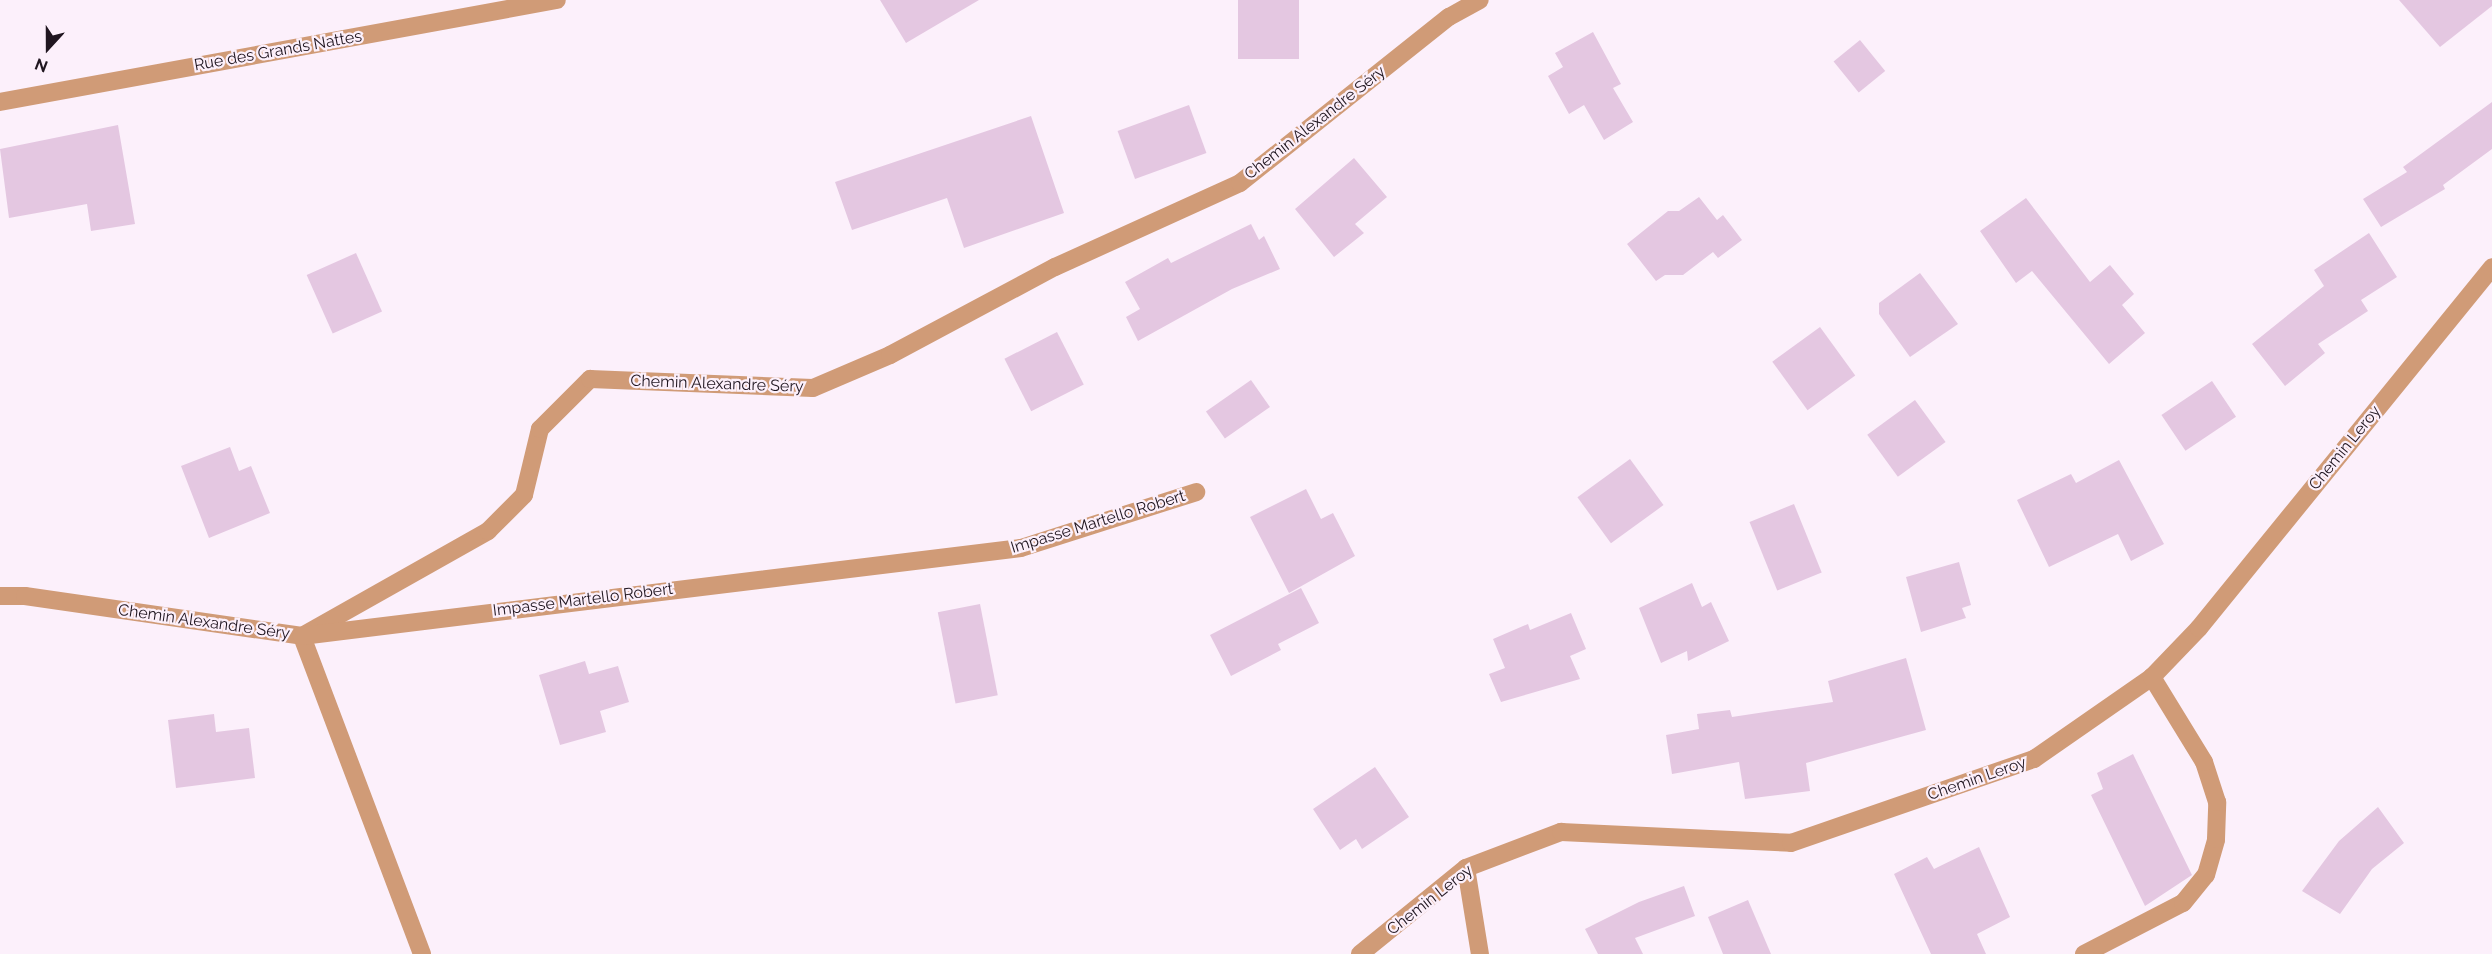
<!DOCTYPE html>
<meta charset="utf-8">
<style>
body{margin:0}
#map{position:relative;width:2492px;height:954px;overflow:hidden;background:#fcf0fb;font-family:Raleway,sans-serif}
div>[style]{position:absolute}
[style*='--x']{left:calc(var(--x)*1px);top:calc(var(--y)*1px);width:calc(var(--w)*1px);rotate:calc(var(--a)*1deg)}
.building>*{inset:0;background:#e4c7e1;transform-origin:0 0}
.minor>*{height:18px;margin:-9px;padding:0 9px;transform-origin:9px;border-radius:9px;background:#d09b77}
span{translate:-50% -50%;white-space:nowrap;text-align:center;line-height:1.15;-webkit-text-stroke:4.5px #fcf0fb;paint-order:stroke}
.street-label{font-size:16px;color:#201620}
.north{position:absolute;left:18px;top:18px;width:60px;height:60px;-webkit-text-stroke:4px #fcf0fb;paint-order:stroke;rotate:201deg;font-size:16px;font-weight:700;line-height:24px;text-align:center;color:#201620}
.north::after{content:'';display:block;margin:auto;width:21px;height:27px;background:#201620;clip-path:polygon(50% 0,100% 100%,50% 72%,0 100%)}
</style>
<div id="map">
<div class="building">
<i style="clip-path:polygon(880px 0,979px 0,906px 43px)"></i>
<i style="left:1238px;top:0;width:61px;height:59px"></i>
<i style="clip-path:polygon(2399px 0,2492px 0,2492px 6px,2440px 47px)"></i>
<i style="clip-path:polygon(1593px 32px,1621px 84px,1613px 88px,1633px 122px,1604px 140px,1584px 105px,1569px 114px,1548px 76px,1563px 67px,1555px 53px)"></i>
<i style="left:1860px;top:40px;width:40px;height:34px;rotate:51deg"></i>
<i style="clip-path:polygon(2492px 102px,2492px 149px,2443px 185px,2445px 189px,2381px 227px,2363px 199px,2407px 172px,2403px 167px)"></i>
<i style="left:1189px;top:105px;width:51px;height:76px;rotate:70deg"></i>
<i style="clip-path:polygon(1031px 116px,1064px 213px,964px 248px,947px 198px,852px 230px,835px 182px)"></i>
<i style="clip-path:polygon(118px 125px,135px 224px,91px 231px,87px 204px,9px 218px,0 149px)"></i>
<i style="clip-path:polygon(1354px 158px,1387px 197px,1355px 224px,1364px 233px,1334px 257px,1295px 209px)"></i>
<i style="clip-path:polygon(1699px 197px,1717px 220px,1723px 215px,1742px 240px,1718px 258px,1713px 252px,1683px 275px,1665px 275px,1656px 281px,1627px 244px,1668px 211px,1679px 211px)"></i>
<i style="clip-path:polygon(2026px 198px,2090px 282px,2110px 265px,2134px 294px,2122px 305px,2145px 333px,2109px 364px,2032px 271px,2016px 283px,1980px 231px)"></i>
<i style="clip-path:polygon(1251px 224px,1259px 240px,1264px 236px,1280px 269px,1232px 289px,1138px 341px,1126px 317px,1140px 309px,1125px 282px,1168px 258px,1171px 263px)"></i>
<i style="clip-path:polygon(2369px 233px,2397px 277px,2361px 300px,2368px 311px,2318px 344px,2325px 353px,2285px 386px,2252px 344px,2324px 286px,2314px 270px)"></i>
<i style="left:356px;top:253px;width:64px;height:54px;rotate:66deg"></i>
<i style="clip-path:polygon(1920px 273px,1958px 324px,1910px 357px,1879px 314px,1879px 303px)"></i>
<i style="left:1820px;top:327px;width:60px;height:59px;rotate:54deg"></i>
<i style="left:1057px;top:332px;width:59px;height:59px;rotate:63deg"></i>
<i style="left:1251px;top:380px;width:33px;height:55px;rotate:55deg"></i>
<i style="left:2212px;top:381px;width:43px;height:61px;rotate:56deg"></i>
<i style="left:1915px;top:400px;width:52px;height:59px;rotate:54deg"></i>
<i style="clip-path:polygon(230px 447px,239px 471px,251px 466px,270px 513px,209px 538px,181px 466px)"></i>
<i style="left:1630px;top:459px;width:57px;height:65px;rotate:54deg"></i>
<i style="clip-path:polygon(2119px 460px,2164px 544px,2131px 561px,2118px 534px,2049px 567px,2017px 500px,2071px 474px,2076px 483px)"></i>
<i style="clip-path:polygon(1306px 489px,1321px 519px,1333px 513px,1355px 556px,1289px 593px,1250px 517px)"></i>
<i style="left:1794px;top:504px;width:74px;height:48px;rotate:68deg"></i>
<i style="clip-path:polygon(1959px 562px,1971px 605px,1962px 608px,1966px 618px,1921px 632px,1906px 577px)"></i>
<i style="clip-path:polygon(1692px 583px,1702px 607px,1711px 602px,1729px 641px,1688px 661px,1687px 651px,1661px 663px,1639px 608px)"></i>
<i style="clip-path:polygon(1301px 588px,1319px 623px,1278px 644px,1281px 650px,1231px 676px,1210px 635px)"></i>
<i style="left:980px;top:604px;width:93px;height:43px;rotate:79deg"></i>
<i style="clip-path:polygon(1571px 613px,1586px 649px,1570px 656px,1580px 679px,1501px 702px,1489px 674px,1505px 668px,1493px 639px,1528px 624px,1530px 630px)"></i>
<i style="clip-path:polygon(1906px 658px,1926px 730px,1806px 763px,1810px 791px,1745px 799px,1739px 762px,1672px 774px,1666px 735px,1699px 729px,1697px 714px,1730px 710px,1732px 717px,1833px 702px,1828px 681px)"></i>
<i style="clip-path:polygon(585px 661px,589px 674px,618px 666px,629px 702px,600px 711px,606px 732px,560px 745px,539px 675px)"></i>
<i style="clip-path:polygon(214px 714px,216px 732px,249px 728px,255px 778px,176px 788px,168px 720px)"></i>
<i style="clip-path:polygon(2133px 754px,2192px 875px,2145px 906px,2091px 795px,2103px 789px,2097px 773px)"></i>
<i style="clip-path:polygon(1375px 767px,1409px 817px,1362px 849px,1356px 839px,1340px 850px,1313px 809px)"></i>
<i style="clip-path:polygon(2378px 807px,2404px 843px,2372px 869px,2340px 914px,2302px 891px,2339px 841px)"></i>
<i style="clip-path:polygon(1979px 847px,2010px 917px,1977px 934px,1986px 954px,1931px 954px,1894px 874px,1927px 857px,1934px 869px)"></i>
<i style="clip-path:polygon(1684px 886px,1695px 916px,1635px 938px,1643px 954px,1598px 954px,1585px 929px,1639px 902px)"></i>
<i style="clip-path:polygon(1748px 900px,1771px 954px,1723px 954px,1708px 917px)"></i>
</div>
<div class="minor">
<i style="--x:0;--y:102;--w:566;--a:-10.38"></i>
<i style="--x:0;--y:596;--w:25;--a:0"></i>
<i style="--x:25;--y:596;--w:280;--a:8.2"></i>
<i style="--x:302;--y:636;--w:214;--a:-29.4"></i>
<i style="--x:488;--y:531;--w:51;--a:-45"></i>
<i style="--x:524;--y:495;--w:68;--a:-76.4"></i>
<i style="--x:540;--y:429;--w:71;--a:-45"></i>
<i style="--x:590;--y:379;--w:223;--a:2.3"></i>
<i style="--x:813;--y:388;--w:84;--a:-23.2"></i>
<i style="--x:890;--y:355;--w:187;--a:-28.1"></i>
<i style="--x:1055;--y:267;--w:203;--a:-24.4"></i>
<i style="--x:1240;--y:183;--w:267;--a:-38.5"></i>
<i style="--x:1449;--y:17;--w:35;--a:-29"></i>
<i style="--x:1466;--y:868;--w:87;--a:80.8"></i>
<i style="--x:422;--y:954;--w:340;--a:-110.7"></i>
<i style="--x:302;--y:636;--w:724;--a:-6.98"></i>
<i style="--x:1021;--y:548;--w:184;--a:-17.7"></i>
<i style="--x:1360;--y:954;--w:136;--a:-39.1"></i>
<i style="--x:1466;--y:868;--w:102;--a:-20.8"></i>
<i style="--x:1561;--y:832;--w:230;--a:2.7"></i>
<i style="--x:1791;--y:843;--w:257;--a:-19.1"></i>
<i style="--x:2034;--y:759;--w:144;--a:-34.8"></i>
<i style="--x:2152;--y:677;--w:68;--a:-46.2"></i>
<i style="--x:2199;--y:628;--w:465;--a:-50.9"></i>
<i style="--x:2084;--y:954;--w:111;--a:-27.3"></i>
<i style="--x:2183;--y:903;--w:36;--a:-51"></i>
<i style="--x:2206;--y:875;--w:37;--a:-74"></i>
<i style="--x:2216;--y:839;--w:37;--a:-88"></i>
<i style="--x:2217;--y:802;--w:42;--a:-108"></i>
<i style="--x:2204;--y:762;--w:100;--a:-121.5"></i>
</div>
<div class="street-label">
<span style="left:278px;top:51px;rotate:-10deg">Rue des Grands Nattes</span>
<span style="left:1315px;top:123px;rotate:-38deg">Chemin Alexandre Séry</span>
<span style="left:717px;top:384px;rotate:2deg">Chemin Alexandre Séry</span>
<span style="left:2345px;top:448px;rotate:-51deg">Chemin Leroy</span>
<span style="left:1098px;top:522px;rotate:-17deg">Impasse Martello Robert</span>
<span style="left:583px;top:600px;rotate:-7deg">Impasse Martello Robert</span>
<span style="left:204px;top:622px;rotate:8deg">Chemin Alexandre Séry</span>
<span style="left:1977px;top:779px;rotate:-19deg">Chemin Leroy</span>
<span style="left:1430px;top:900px;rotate:-38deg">Chemin Leroy</span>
</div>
<div class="north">N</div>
</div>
